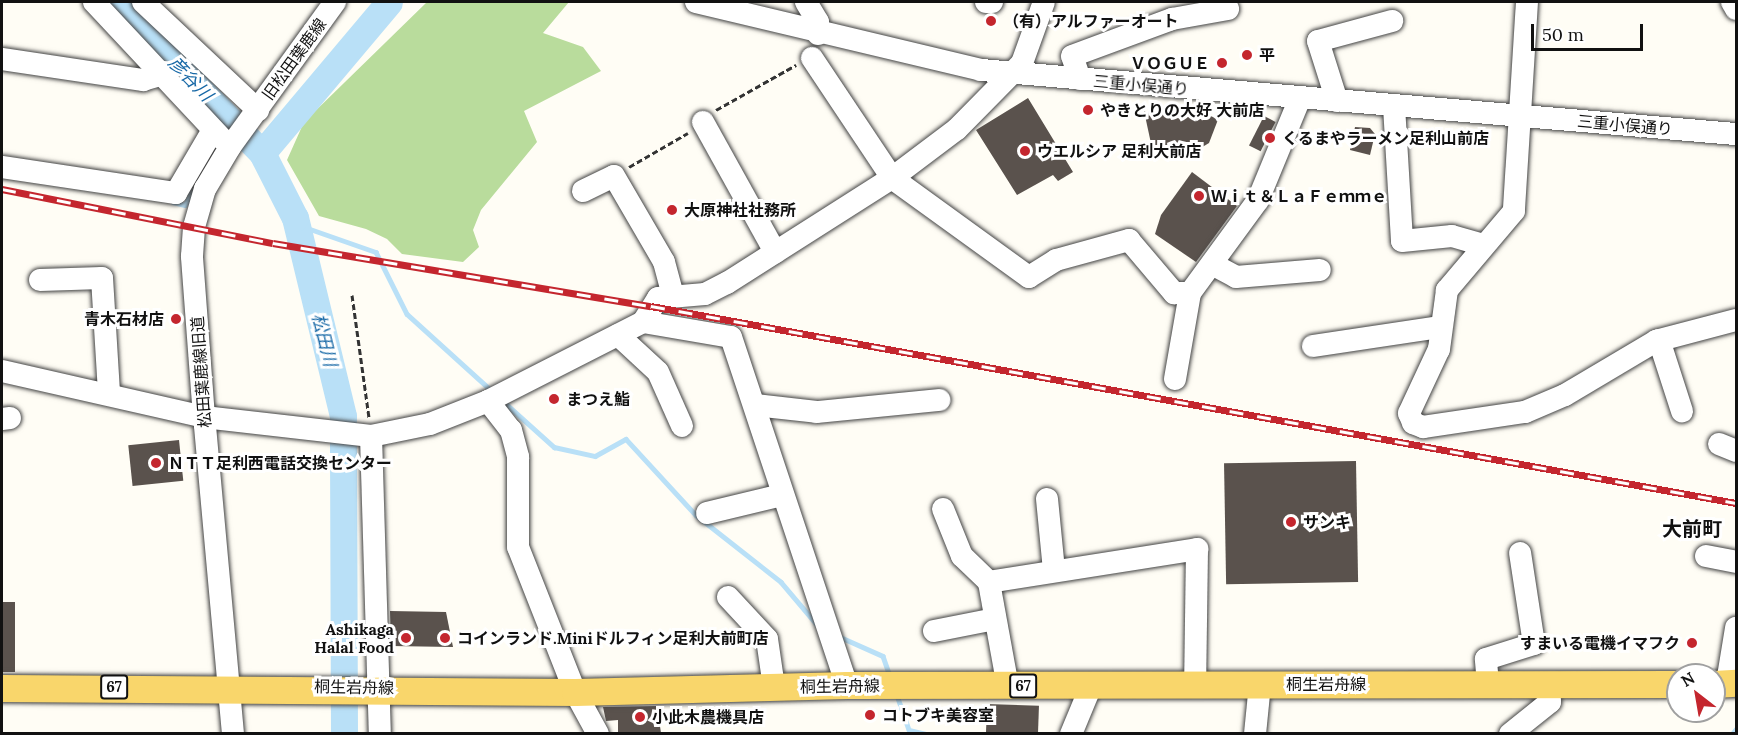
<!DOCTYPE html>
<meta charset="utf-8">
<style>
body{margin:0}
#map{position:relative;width:1738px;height:735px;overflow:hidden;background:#fffdf5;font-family:Lora,"Noto Sans JP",serif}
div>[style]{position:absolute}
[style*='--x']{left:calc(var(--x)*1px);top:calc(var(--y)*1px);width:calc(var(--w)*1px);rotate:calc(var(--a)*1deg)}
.forest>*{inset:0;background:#b9dc9c}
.stream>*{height:4.5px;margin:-2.25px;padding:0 2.25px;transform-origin:2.25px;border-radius:2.25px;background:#b9e0f7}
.river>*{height:27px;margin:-13.5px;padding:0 13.5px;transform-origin:13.5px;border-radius:13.5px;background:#b9e0f7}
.building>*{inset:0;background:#5a524d;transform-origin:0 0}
.path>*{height:3px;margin-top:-1.5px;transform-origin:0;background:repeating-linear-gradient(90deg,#333 0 6px,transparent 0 9px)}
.roads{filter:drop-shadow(0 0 2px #444) drop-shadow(0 0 2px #444)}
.minor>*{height:22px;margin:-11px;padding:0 11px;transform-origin:11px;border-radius:11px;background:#fff}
.major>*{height:27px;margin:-13.5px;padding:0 13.5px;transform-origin:13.5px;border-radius:13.5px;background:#f9d66b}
.rail>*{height:7px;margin-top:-3.5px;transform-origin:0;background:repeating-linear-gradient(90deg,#fff 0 14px,#c4262e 0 28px);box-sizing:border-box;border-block:2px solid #c4262e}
.dots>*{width:16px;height:16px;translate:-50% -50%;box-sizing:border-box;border:3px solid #fff;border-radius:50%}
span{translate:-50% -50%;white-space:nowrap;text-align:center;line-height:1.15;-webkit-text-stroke:6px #fff;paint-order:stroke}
.shield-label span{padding:2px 4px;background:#fff;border:2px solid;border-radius:4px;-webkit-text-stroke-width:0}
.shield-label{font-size:15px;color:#111;font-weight:700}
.poi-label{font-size:16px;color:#111;font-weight:700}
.left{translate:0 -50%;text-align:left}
.right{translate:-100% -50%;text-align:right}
.street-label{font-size:16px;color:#111}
.water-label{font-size:18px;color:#1768a6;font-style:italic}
.quarter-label{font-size:20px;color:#111;font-weight:700}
.frame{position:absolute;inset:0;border:3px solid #111;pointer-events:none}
.north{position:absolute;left:1666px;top:663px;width:60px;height:60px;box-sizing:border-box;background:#fff;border:2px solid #a0a0a0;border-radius:50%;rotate:329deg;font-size:16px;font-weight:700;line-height:24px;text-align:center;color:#111}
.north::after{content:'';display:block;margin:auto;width:21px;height:27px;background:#c4262e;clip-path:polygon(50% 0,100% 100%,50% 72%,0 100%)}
.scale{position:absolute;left:1531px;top:24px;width:112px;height:27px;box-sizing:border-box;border:3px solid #111;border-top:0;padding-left:8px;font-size:18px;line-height:21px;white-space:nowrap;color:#111;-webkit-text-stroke:4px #fff;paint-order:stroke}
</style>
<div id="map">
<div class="forest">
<i style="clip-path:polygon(427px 2px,569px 2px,543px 33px,583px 47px,601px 71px,524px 111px,537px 142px,481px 210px,473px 230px,479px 247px,463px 262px,402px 254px,387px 239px,366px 229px,319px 216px,287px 160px,304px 122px)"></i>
</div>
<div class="stream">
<i style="--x:225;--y:132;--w:14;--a:-54"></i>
<i style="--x:173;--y:202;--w:12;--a:14"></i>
<i style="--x:185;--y:205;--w:42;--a:-63.4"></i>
<i style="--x:293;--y:223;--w:88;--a:19.3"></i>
<i style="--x:376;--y:252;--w:69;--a:63.4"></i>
<i style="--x:407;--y:314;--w:116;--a:42.2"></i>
<i style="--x:503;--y:401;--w:69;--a:42"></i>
<i style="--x:554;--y:447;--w:42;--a:12.4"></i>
<i style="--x:595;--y:456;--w:35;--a:-29"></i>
<i style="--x:626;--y:439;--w:103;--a:47.4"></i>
<i style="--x:696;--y:515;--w:108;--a:38.2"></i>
<i style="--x:781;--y:582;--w:60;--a:49.7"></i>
<i style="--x:838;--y:636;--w:49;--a:24"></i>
<i style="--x:883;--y:656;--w:21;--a:71"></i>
<i style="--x:897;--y:695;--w:37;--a:71"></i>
<i style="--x:909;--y:730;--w:18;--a:13"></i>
<i style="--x:1732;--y:734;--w:6;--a:-51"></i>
</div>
<div class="river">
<i style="--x:122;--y:2;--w:37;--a:54"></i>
<i style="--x:144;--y:32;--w:165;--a:45.7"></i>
<i style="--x:344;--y:734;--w:318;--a:-90.2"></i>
<i style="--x:343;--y:416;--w:204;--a:-103.6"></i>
<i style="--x:295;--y:218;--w:73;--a:-116.9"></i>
<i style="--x:262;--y:153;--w:197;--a:-49.9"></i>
</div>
<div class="building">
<i style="clip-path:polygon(1028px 98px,1073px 172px,1058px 181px,1053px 175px,1017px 195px,976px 130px)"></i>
<i style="clip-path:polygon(1144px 111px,1219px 117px,1209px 143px,1189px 155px,1152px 148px)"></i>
<i style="left:1264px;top:116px;width:13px;height:33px;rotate:27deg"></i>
<i style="clip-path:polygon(1355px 127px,1370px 128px,1375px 134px,1370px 155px,1350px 150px)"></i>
<i style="clip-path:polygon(1192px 172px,1237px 206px,1196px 262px,1155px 234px,1161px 215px)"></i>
<i style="left:179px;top:440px;width:41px;height:51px;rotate:84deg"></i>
<i style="left:1356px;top:461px;width:121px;height:132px;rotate:89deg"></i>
<i style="left:2px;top:602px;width:13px;height:70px"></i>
<i style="clip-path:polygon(390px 611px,446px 612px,453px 647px,391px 646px)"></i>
<i style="left:987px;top:704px;width:52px;height:30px;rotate:2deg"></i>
<i style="clip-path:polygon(657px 706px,661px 733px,638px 734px,618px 734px,618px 720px,606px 721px,603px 707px)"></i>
</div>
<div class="path">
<i style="--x:716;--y:110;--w:92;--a:-29.4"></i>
<i style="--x:629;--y:167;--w:68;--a:-30"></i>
<i style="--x:352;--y:295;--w:124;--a:82.1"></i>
</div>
<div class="roads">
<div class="minor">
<i style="--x:94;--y:2;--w:187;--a:46.9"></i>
<i style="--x:143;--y:2;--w:158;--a:43.2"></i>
<i style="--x:696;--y:2;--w:293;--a:13.4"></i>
<i style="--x:981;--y:70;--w:758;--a:4.85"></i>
<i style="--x:806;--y:2;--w:23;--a:59"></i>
<i style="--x:818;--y:22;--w:12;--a:90"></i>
<i style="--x:986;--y:2;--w:6;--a:0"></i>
<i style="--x:1527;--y:2;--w:209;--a:93.6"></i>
<i style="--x:1514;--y:211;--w:104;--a:130.3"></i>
<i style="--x:1447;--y:290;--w:60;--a:97.7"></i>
<i style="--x:1439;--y:349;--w:71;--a:115.1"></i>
<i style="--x:1409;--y:413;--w:11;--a:68"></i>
<i style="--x:1413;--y:423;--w:11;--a:22"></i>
<i style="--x:1423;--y:427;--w:103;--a:-8.4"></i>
<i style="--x:1525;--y:412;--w:43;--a:-23"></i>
<i style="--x:1565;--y:395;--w:106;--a:-30.7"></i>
<i style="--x:1656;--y:341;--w:83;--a:-14.7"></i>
<i style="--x:1732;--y:2;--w:8;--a:60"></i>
<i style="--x:812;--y:58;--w:144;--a:56.3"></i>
<i style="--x:892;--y:178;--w:169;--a:35.9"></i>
<i style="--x:1029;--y:277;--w:32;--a:-32"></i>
<i style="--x:1056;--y:260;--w:76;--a:-15.3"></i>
<i style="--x:1129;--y:240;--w:70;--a:49.7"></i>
<i style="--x:1174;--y:293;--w:16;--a:0"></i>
<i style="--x:2;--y:59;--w:143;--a:8.5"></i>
<i style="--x:143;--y:80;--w:18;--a:-16"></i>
<i style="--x:1080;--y:79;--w:24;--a:-109"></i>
<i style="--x:1072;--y:56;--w:107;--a:-20.3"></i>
<i style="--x:1172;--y:19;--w:57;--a:-10.1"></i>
<i style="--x:1337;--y:101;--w:63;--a:-107.6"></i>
<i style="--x:1318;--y:41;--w:77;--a:-15.1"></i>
<i style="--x:1394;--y:106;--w:135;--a:86.6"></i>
<i style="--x:1402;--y:241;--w:50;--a:-5.7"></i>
<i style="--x:1452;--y:236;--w:32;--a:16"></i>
<i style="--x:703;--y:122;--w:149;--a:61"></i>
<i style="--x:2;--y:167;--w:176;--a:8.5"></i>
<i style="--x:176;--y:193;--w:73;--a:-59.6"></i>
<i style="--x:583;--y:191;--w:34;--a:-26"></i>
<i style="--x:614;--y:176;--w:99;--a:59.8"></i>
<i style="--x:664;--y:262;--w:35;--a:75"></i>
<i style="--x:1212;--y:264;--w:27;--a:28"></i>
<i style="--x:1236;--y:277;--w:84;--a:-4.8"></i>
<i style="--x:40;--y:280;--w:62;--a:-1.8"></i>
<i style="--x:102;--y:278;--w:115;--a:86.5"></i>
<i style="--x:643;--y:322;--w:28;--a:-58"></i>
<i style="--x:658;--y:298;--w:47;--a:-4.9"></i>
<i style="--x:705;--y:294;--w:25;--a:-27"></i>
<i style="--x:727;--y:283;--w:196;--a:-32.5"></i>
<i style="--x:892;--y:178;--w:81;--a:-37"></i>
<i style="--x:957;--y:129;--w:93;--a:-45.4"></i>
<i style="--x:1022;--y:63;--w:65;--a:-70.2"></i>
<i style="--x:618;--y:335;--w:54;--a:42.8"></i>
<i style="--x:658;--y:372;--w:59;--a:66"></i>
<i style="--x:1659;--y:340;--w:75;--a:72.1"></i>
<i style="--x:1313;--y:346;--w:128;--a:-8.5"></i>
<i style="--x:2;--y:371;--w:207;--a:12.8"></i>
<i style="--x:204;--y:417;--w:168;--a:6.5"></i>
<i style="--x:371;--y:436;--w:60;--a:-11.5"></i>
<i style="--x:430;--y:424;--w:62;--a:-21.6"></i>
<i style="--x:488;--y:401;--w:174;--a:-27"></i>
<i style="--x:643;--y:322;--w:89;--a:9.7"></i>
<i style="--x:731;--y:337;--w:367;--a:71.6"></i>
<i style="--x:1175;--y:379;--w:87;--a:-80.1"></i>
<i style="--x:1190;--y:293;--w:115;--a:-53.8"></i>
<i style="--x:1258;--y:200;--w:110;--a:-67.6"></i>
<i style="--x:488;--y:401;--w:37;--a:52"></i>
<i style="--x:511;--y:430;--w:28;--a:75"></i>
<i style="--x:518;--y:457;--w:90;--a:90"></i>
<i style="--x:518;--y:547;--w:156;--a:68.5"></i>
<i style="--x:575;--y:692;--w:48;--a:61.3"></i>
<i style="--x:755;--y:405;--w:62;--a:6.4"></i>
<i style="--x:817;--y:412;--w:123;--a:-5.6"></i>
<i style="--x:2;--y:419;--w:8;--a:-7"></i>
<i style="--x:371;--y:436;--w:298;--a:88.3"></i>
<i style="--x:1719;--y:444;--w:18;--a:22"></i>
<i style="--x:1047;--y:499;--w:72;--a:84.4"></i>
<i style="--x:943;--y:509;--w:51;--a:68"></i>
<i style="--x:962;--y:556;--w:37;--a:44"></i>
<i style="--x:707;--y:513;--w:77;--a:-13.5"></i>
<i style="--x:1706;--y:556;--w:31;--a:11"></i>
<i style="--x:728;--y:597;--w:57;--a:47.1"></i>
<i style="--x:767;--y:639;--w:49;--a:81.7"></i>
<i style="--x:934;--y:631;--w:62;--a:-11.1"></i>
<i style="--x:1727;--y:683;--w:56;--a:-80.7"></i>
<i style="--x:1488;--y:684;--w:25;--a:-95"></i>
<i style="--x:1486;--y:659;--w:50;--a:-17.4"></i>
<i style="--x:1534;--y:644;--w:92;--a:-98.7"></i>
<i style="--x:1008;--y:687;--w:107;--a:-100.3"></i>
<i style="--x:989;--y:582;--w:211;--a:-9"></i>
<i style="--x:1197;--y:549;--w:136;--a:90.8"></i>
<i style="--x:233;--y:734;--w:318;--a:-95.2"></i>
<i style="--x:204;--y:417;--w:161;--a:-94.3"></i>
<i style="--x:192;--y:256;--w:29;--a:-86"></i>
<i style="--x:194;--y:227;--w:40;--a:-74"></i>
<i style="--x:205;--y:189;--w:49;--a:-59.2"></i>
<i style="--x:230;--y:147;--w:179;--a:-54.1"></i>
<i style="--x:1071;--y:734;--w:52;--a:-67.4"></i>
<i style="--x:1255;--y:734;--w:50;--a:-84.3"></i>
<i style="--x:1510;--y:734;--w:51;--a:-38.7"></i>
<i style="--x:1550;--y:702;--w:17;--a:-93"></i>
</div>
<div class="major">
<i style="--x:1714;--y:684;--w:22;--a:-3"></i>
<i style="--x:2;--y:688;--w:573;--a:0.4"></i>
<i style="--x:575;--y:692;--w:272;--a:-1.5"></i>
<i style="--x:847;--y:685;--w:831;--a:-0.07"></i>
</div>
</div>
<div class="rail">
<i style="--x:2;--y:189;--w:276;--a:11.3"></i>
<i style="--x:273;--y:243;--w:383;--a:9.5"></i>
<i style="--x:651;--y:306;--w:1103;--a:10.29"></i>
</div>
<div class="dots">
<i style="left:991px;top:21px;background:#c4262e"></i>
<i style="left:1247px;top:55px;background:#c4262e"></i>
<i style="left:1222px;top:63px;background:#c4262e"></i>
<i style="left:1088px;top:110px;background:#c4262e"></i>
<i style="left:1270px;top:138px;background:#c4262e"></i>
<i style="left:1025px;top:151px;background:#c4262e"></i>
<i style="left:1199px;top:196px;background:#c4262e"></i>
<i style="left:672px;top:210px;background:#c4262e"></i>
<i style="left:176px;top:319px;background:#c4262e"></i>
<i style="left:554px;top:399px;background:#c4262e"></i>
<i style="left:156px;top:463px;background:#c4262e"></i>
<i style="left:1291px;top:522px;background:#c4262e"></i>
<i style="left:406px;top:638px;background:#c4262e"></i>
<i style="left:445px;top:638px;background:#c4262e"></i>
<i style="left:1692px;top:643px;background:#c4262e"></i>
<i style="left:870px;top:715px;background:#c4262e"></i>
<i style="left:640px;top:717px;background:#c4262e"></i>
</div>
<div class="shield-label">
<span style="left:1023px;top:686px">67</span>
<span style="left:114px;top:687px">67</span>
</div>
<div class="poi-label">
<span class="left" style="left:1003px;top:21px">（有）アルファーオート</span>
<span class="left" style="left:1259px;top:55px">平</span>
<span class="right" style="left:1210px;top:63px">ＶＯＧＵＥ</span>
<span class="left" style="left:1100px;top:110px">やきとりの大好 大前店</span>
<span class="left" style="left:1282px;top:138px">くるまやラーメン足利山前店</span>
<span class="left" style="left:1037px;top:151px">ウエルシア 足利大前店</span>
<span class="left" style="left:1211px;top:196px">Ｗｉｔ＆ＬａＦｅｍｍｅ</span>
<span class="left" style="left:684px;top:210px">大原神社社務所</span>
<span class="right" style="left:164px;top:319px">青木石材店</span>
<span class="left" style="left:566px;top:399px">まつえ鮨</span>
<span class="left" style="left:168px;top:463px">ＮＴＴ足利西電話交換センター</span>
<span class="left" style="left:1303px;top:522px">サンキ</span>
<span class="right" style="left:394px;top:638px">Ashikaga<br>Halal Food</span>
<span class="left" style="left:457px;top:638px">コインランド.Miniドルフィン足利大前町店</span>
<span class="right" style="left:1680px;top:643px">すまいる電機イマフク</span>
<span class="left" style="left:882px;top:715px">コトブキ美容室</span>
<span class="left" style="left:652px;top:717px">小此木農機具店</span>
</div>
<div class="street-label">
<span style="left:294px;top:59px;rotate:-54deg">旧松田葉鹿線</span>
<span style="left:1141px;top:85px;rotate:5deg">三重小俣通り</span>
<span style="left:1625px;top:125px;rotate:5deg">三重小俣通り</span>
<span style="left:201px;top:372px;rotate:-94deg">松田葉鹿線旧道</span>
<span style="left:1326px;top:684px">桐生岩舟線</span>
<span style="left:840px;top:686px;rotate:-1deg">桐生岩舟線</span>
<span style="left:354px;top:687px;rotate:1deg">桐生岩舟線</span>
</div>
<div class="water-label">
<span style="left:190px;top:79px;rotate:46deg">彦谷川</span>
<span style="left:324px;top:340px;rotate:76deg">松田川</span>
</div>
<div class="quarter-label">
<span style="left:1692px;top:528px">大前町</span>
</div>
<div class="frame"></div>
<div class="north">N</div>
<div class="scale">50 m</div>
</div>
